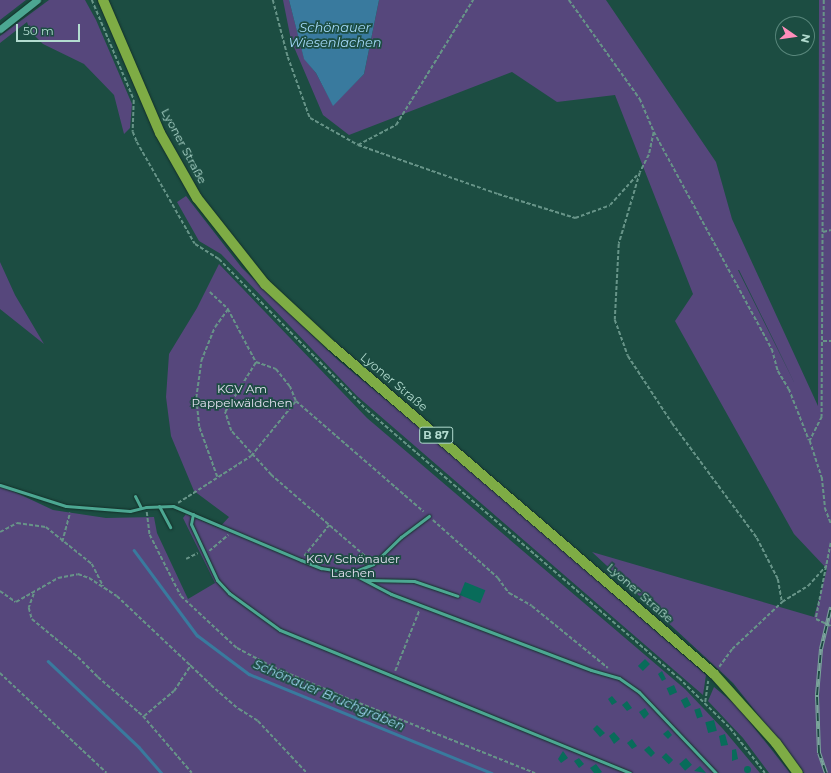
<!DOCTYPE html>
<meta charset="utf-8">
<style>
body{margin:0}
#map{position:relative;width:831px;height:773px;overflow:hidden;background:#1c4d42;font-family:Montserrat,sans-serif}
div>[style]{position:absolute}
[style*='--x']{left:calc(var(--x)*1px);top:calc(var(--y)*1px);width:calc(var(--w)*1px);rotate:calc(var(--a)*1deg)}
.green>*{inset:0;background:#56477c}
.water>*{inset:0;background:#397a9e}
.stream>*{height:2.5px;margin:-1.25px;padding:0 1.25px;transform-origin:1.25px;border-radius:1.25px;background:#397a9e}
.building>*{inset:0;background:#086c5a;transform-origin:0 0}
.round{border-radius:50%}
.path>*{height:1.5px;margin-top:-0.75px;transform-origin:0;background:repeating-linear-gradient(90deg,#679488 0 4px,transparent 0 6px)}
.roads{filter:drop-shadow(0 0 1px #133029) drop-shadow(0 0 1px #133029)}
.service>*{height:3px;margin:-1.5px;padding:0 1.5px;transform-origin:1.5px;border-radius:1.5px;background:#4ca792}
.tertiary>*{height:7px;margin:-3.5px;padding:0 3.5px;transform-origin:3.5px;border-radius:3.5px;background:#4ca792}
.primary>*{height:10px;margin:-5px;padding:0 5px;transform-origin:5px;border-radius:5px;background:#7eac45}
.rail>*{height:4px;margin-top:-2px;transform-origin:0;background:repeating-linear-gradient(90deg,#1c4d42 0 8px,#7aa69b 0 16px);box-sizing:border-box;border-block:1px solid #7aa69b}
span{translate:-50% -50%;white-space:nowrap;text-align:center;line-height:1.15;-webkit-text-stroke:3.5px #1c4d42;paint-order:stroke}
.shield-label span{padding:1px 3px;background:#1c4d42;border:1px solid;border-radius:3px;-webkit-text-stroke-width:0}
.shield-label{font-size:11px;color:#b3dcd0;font-weight:700}
.street-label{font-size:12px;color:#b3dcd0}
.park-label{font-size:12px;color:#e5e1f2}
.water-label{font-size:13px;color:#a4d9f9;font-style:italic}
.north{position:absolute;left:775px;top:16px;width:40px;height:40px;box-sizing:border-box;background:#1c4d42;border:1px solid #58867b;border-radius:50%;rotate:103deg;font-size:11px;font-weight:700;line-height:16px;text-align:center;color:#b3dcd0}
.north::after{content:'';display:block;margin:auto;width:14px;height:18px;background:#ff8ebb;clip-path:polygon(50% 0,100% 100%,50% 72%,0 100%)}
.scale{position:absolute;left:16px;top:24px;width:64px;height:18px;box-sizing:border-box;border:2px solid #b3dcd0;border-top:0;padding-left:5px;font-size:12px;line-height:14px;white-space:nowrap;color:#b3dcd0;-webkit-text-stroke:3px #1c4d42;paint-order:stroke}
</style>
<div id="map">
<div class="green">
<i style="clip-path:polygon(0 0,26px 0,0 20px)"></i>
<i style="clip-path:polygon(49px 0,85px 0,96px 20px,132px 104px,130px 128px,124px 134px,114px 95px,84px 64px,43px 44px,30px 31px,27px 22px,0 43px,0 36px)"></i>
<i style="clip-path:polygon(evenodd,283px 0,289px 0,304px 58px,316px 73px,333px 105px,364px 74px,379px 0,606px 0,716px 162px,732px 219px,818px 406px,819px 0,831px 0,831px 773px,804px 773px,733px 683px,592px 552px,814px 617px,827px 569px,794px 534px,675px 321px,693px 294px,615px 95px,557px 102px,512px 72px,349px 135px,323px 115px,291px 40px,283px 0,739px 270px,777px 347px,795px 384px,738px 270px,739px 270px)"></i>
<i style="clip-path:polygon(186px 196px,242px 268px,338px 360px,454px 456px,706px 675px,703px 695px,357px 396px,221px 254px,199px 241px,177px 202px)"></i>
<i style="clip-path:polygon(0 262px,15px 295px,44px 344px,0 309px)"></i>
<i style="clip-path:polygon(219px 264px,367px 418px,685px 689px,723px 729px,760px 773px,0 773px,0 485px,53px 510px,106px 518px,154px 517px,157px 533px,188px 599px,215px 583px,183px 518px,186px 514px,219px 528px,229px 517px,194px 491px,171px 436px,166px 397px,169px 354px,197px 308px)"></i>
<i style="clip-path:polygon(714px 687px,737px 706px,790px 773px,769px 773px,743px 738px,708px 701px)"></i>
</div>
<div class="water">
<i style="clip-path:polygon(289px 0,379px 0,364px 74px,333px 106px,316px 73px,304px 59px)"></i>
</div>
<div class="stream">
<i style="--x:134;--y:550;--w:106;--a:53.5"></i>
<i style="--x:197;--y:635;--w:65;--a:36.9"></i>
<i style="--x:249;--y:674;--w:262;--a:22.2"></i>
<i style="--x:48;--y:661;--w:125;--a:43.4"></i>
<i style="--x:139;--y:747;--w:35;--a:49"></i>
</div>
<div class="building">
<i style="left:465px;top:582px;width:22px;height:14px;rotate:22deg"></i>
<i style="left:645px;top:659px;width:7px;height:10px;rotate:45deg"></i>
<i style="clip-path:polygon(662px 671px,666px 679px,662px 681px,658px 674px)"></i>
<i style="left:674px;top:685px;width:8px;height:8px;rotate:67deg"></i>
<i style="clip-path:polygon(612px 696px,617px 702px,612px 705px,608px 699px)"></i>
<i style="left:687px;top:697px;width:9px;height:7px;rotate:63deg"></i>
<i style="clip-path:polygon(627px 701px,632px 708px,627px 711px,622px 705px)"></i>
<i style="clip-path:polygon(645px 708px,649px 714px,644px 719px,639px 712px)"></i>
<i style="left:700px;top:708px;width:9px;height:6px;rotate:72deg"></i>
<i style="left:714px;top:720px;width:11px;height:9px;rotate:75deg"></i>
<i style="clip-path:polygon(597px 725px,605px 733px,600px 737px,593px 729px)"></i>
<i style="clip-path:polygon(668px 730px,672px 735px,668px 739px,663px 734px)"></i>
<i style="clip-path:polygon(614px 732px,620px 739px,614px 744px,609px 736px)"></i>
<i style="clip-path:polygon(725px 734px,728px 745px,721px 746px,719px 736px)"></i>
<i style="clip-path:polygon(632px 739px,637px 746px,632px 749px,627px 743px)"></i>
<i style="clip-path:polygon(649px 746px,655px 753px,651px 757px,644px 750px)"></i>
<i style="clip-path:polygon(736px 749px,738px 759px,732px 761px,732px 750px)"></i>
<i style="clip-path:polygon(563px 751px,568px 758px,561px 763px,558px 759px)"></i>
<i style="left:666px;top:753px;width:10px;height:6px;rotate:45deg"></i>
<i style="clip-path:polygon(579px 758px,584px 764px,579px 768px,574px 761px)"></i>
<i style="left:686px;top:758px;width:9px;height:9px;rotate:49deg"></i>
<i style="clip-path:polygon(596px 764px,602px 772px,600px 773px,594px 773px,590px 768px)"></i>
<i class="round" style="left:743.5px;top:765.5px;width:7px;height:7px"></i>
<i style="clip-path:polygon(700px 766px,706px 773px,694px 771px)"></i>
</div>
<div class="path">
<i style="--x:92;--y:0;--w:108;--a:67.2"></i>
<i style="--x:134;--y:100;--w:32;--a:92"></i>
<i style="--x:133;--y:132;--w:11;--a:68"></i>
<i style="--x:137;--y:142;--w:117;--a:60.4"></i>
<i style="--x:195;--y:244;--w:28;--a:32"></i>
<i style="--x:219;--y:259;--w:211;--a:45.6"></i>
<i style="--x:367;--y:410;--w:411;--a:40.7"></i>
<i style="--x:679;--y:678;--w:71;--a:44.4"></i>
<i style="--x:730;--y:728;--w:57;--a:52.1"></i>
<i style="--x:273;--y:0;--w:59;--a:75.3"></i>
<i style="--x:288;--y:57;--w:65;--a:70.2"></i>
<i style="--x:310;--y:118;--w:55;--a:29.4"></i>
<i style="--x:358;--y:145;--w:148;--a:19.3"></i>
<i style="--x:498;--y:194;--w:81;--a:17.3"></i>
<i style="--x:575;--y:218;--w:37;--a:-20"></i>
<i style="--x:610;--y:205;--w:42;--a:-47.9"></i>
<i style="--x:569;--y:0;--w:122;--a:54.4"></i>
<i style="--x:640;--y:99;--w:36;--a:67"></i>
<i style="--x:654;--y:132;--w:24;--a:102"></i>
<i style="--x:649;--y:155;--w:20;--a:117"></i>
<i style="--x:640;--y:173;--w:74;--a:106.5"></i>
<i style="--x:619;--y:244;--w:76;--a:93"></i>
<i style="--x:615;--y:320;--w:38;--a:70"></i>
<i style="--x:628;--y:356;--w:80;--a:56.7"></i>
<i style="--x:672;--y:423;--w:143;--a:53.5"></i>
<i style="--x:757;--y:538;--w:46;--a:62.9"></i>
<i style="--x:778;--y:579;--w:23;--a:80"></i>
<i style="--x:824;--y:0;--w:417;--a:90.3"></i>
<i style="--x:822;--y:417;--w:27;--a:117"></i>
<i style="--x:810;--y:441;--w:38;--a:72"></i>
<i style="--x:822;--y:477;--w:31;--a:84"></i>
<i style="--x:825;--y:508;--w:17;--a:69"></i>
<i style="--x:654;--y:132;--w:247;--a:61.5"></i>
<i style="--x:772;--y:349;--w:23;--a:75"></i>
<i style="--x:778;--y:371;--w:21;--a:59"></i>
<i style="--x:789;--y:389;--w:55;--a:68.6"></i>
<i style="--x:358;--y:145;--w:43;--a:-27.8"></i>
<i style="--x:396;--y:125;--w:147;--a:-58.4"></i>
<i style="--x:823;--y:232;--w:8;--a:-14"></i>
<i style="--x:210;--y:292;--w:25;--a:43"></i>
<i style="--x:228;--y:309;--w:60;--a:62.2"></i>
<i style="--x:823;--y:341;--w:8;--a:0"></i>
<i style="--x:217;--y:477;--w:53;--a:-109.8"></i>
<i style="--x:199;--y:427;--w:29;--a:-96"></i>
<i style="--x:196;--y:398;--w:37;--a:-82"></i>
<i style="--x:201;--y:361;--w:37;--a:-68"></i>
<i style="--x:215;--y:327;--w:22;--a:-54"></i>
<i style="--x:178;--y:503;--w:87;--a:-32.8"></i>
<i style="--x:251;--y:456;--w:71;--a:-50.7"></i>
<i style="--x:147;--y:512;--w:23;--a:83"></i>
<i style="--x:150;--y:535;--w:68;--a:63.1"></i>
<i style="--x:181;--y:596;--w:76;--a:42.9"></i>
<i style="--x:237;--y:648;--w:41;--a:27.8"></i>
<i style="--x:273;--y:667;--w:88;--a:22.8"></i>
<i style="--x:354;--y:701;--w:195;--a:21.7"></i>
<i style="--x:433;--y:520;--w:87;--a:41.7"></i>
<i style="--x:498;--y:578;--w:19;--a:54"></i>
<i style="--x:509;--y:593;--w:26;--a:29"></i>
<i style="--x:532;--y:606;--w:98;--a:39.2"></i>
<i style="--x:0;--y:532;--w:19;--a:-28"></i>
<i style="--x:17;--y:523;--w:29;--a:8"></i>
<i style="--x:46;--y:527;--w:59;--a:38.8"></i>
<i style="--x:92;--y:564;--w:25;--a:63"></i>
<i style="--x:62;--y:542;--w:30;--a:-75"></i>
<i style="--x:831;--y:543;--w:77;--a:101.2"></i>
<i style="--x:816;--y:619;--w:17;--a:25"></i>
<i style="--x:209;--y:551;--w:25;--a:-40"></i>
<i style="--x:304;--y:556;--w:40;--a:-51"></i>
<i style="--x:186;--y:559;--w:13;--a:-27"></i>
<i style="--x:369;--y:560;--w:130;--a:-139.1"></i>
<i style="--x:271;--y:475;--w:59;--a:-132.3"></i>
<i style="--x:231;--y:431;--w:20;--a:-108"></i>
<i style="--x:225;--y:412;--w:59;--a:-58.2"></i>
<i style="--x:256;--y:362;--w:21;--a:19"></i>
<i style="--x:276;--y:369;--w:22;--a:51"></i>
<i style="--x:290;--y:386;--w:16;--a:68"></i>
<i style="--x:296;--y:401;--w:169;--a:40.9"></i>
<i style="--x:0;--y:591;--w:19;--a:35"></i>
<i style="--x:16;--y:602;--w:48;--a:-29.7"></i>
<i style="--x:58;--y:578;--w:20;--a:-11"></i>
<i style="--x:78;--y:574;--w:12;--a:20"></i>
<i style="--x:89;--y:578;--w:33;--a:33"></i>
<i style="--x:117;--y:596;--w:129;--a:43.4"></i>
<i style="--x:211;--y:685;--w:37;--a:41"></i>
<i style="--x:239;--y:709;--w:22;--a:32"></i>
<i style="--x:258;--y:721;--w:71;--a:46.7"></i>
<i style="--x:34;--y:594;--w:15;--a:110"></i>
<i style="--x:29;--y:608;--w:11;--a:75"></i>
<i style="--x:32;--y:619;--w:60;--a:39.6"></i>
<i style="--x:78;--y:657;--w:28;--a:45"></i>
<i style="--x:98;--y:677;--w:60;--a:40.9"></i>
<i style="--x:143;--y:716;--w:75;--a:49.3"></i>
<i style="--x:719;--y:667;--w:22;--a:-54"></i>
<i style="--x:732;--y:649;--w:69;--a:-43.2"></i>
<i style="--x:782;--y:602;--w:31;--a:-32"></i>
<i style="--x:808;--y:586;--w:28;--a:-48"></i>
<i style="--x:395;--y:671;--w:65;--a:-68.2"></i>
<i style="--x:0;--y:673;--w:146;--a:43.1"></i>
<i style="--x:705;--y:702;--w:21;--a:-82"></i>
<i style="--x:144;--y:716;--w:39;--a:-40"></i>
<i style="--x:174;--y:691;--w:31;--a:-57"></i>
</div>
<div class="roads">
<div class="service">
<i style="--x:0;--y:485;--w:69;--a:17.7"></i>
<i style="--x:66;--y:506;--w:64;--a:4.5"></i>
<i style="--x:130;--y:511;--w:16;--a:-14"></i>
<i style="--x:146;--y:507;--w:27;--a:-2"></i>
<i style="--x:173;--y:506;--w:139;--a:22.9"></i>
<i style="--x:301;--y:560;--w:22;--a:22"></i>
<i style="--x:321;--y:568;--w:30;--a:9"></i>
<i style="--x:351;--y:573;--w:45;--a:27.7"></i>
<i style="--x:391;--y:594;--w:214;--a:20.8"></i>
<i style="--x:591;--y:670;--w:29;--a:16"></i>
<i style="--x:619;--y:678;--w:24;--a:35"></i>
<i style="--x:639;--y:692;--w:112;--a:46.5"></i>
<i style="--x:135;--y:496;--w:13;--a:63"></i>
<i style="--x:159;--y:506;--w:24;--a:62"></i>
<i style="--x:193;--y:514;--w:10;--a:101"></i>
<i style="--x:191;--y:524;--w:62;--a:65.1"></i>
<i style="--x:217;--y:580;--w:18;--a:47"></i>
<i style="--x:229;--y:593;--w:63;--a:36"></i>
<i style="--x:280;--y:630;--w:378;--a:22.2"></i>
<i style="--x:351;--y:573;--w:24;--a:-22"></i>
<i style="--x:373;--y:564;--w:39;--a:-44"></i>
<i style="--x:401;--y:537;--w:35;--a:-37"></i>
<i style="--x:366;--y:580;--w:48;--a:1.2"></i>
<i style="--x:414;--y:581;--w:46;--a:18.8"></i>
</div>
<div class="tertiary">
<i style="--x:0;--y:29;--w:47;--a:-38.1"></i>
</div>
<div class="primary">
<i style="--x:103;--y:0;--w:145;--a:66.8"></i>
<i style="--x:160;--y:133;--w:75;--a:60.4"></i>
<i style="--x:197;--y:198;--w:110;--a:51.7"></i>
<i style="--x:265;--y:284;--w:91;--a:42.8"></i>
<i style="--x:332;--y:346;--w:503;--a:40.65"></i>
<i style="--x:714;--y:674;--w:93;--a:48.1"></i>
<i style="--x:776;--y:743;--w:37;--a:54"></i>
</div>
</div>
<div class="rail">
<i style="--x:826;--y:773;--w:21;--a:-109"></i>
<i style="--x:819;--y:753;--w:58;--a:-92"></i>
<i style="--x:817;--y:695;--w:46;--a:-85"></i>
<i style="--x:821;--y:649;--w:43;--a:-76.6"></i>
</div>
<div class="shield-label">
<span style="left:436px;top:435px">B 87</span>
</div>
<div class="street-label">
<span style="left:184px;top:146px;rotate:62deg">Lyoner Straße</span>
<span style="left:394px;top:382px;rotate:40deg">Lyoner Straße</span>
<span style="left:640px;top:593px;rotate:41deg">Lyoner Straße</span>
</div>
<div class="park-label">
<span style="left:242px;top:396px">KGV Am<br>Pappelwäldchen</span>
<span style="left:353px;top:566px">KGV Schönauer<br>Lachen</span>
</div>
<div class="water-label">
<span style="left:335px;top:35px">Schönauer<br>Wiesenlachen</span>
<span style="left:329px;top:695px;rotate:23deg">Schönauer Bruchgraben</span>
</div>
<div class="north">N</div>
<div class="scale">50 m</div>
</div>
